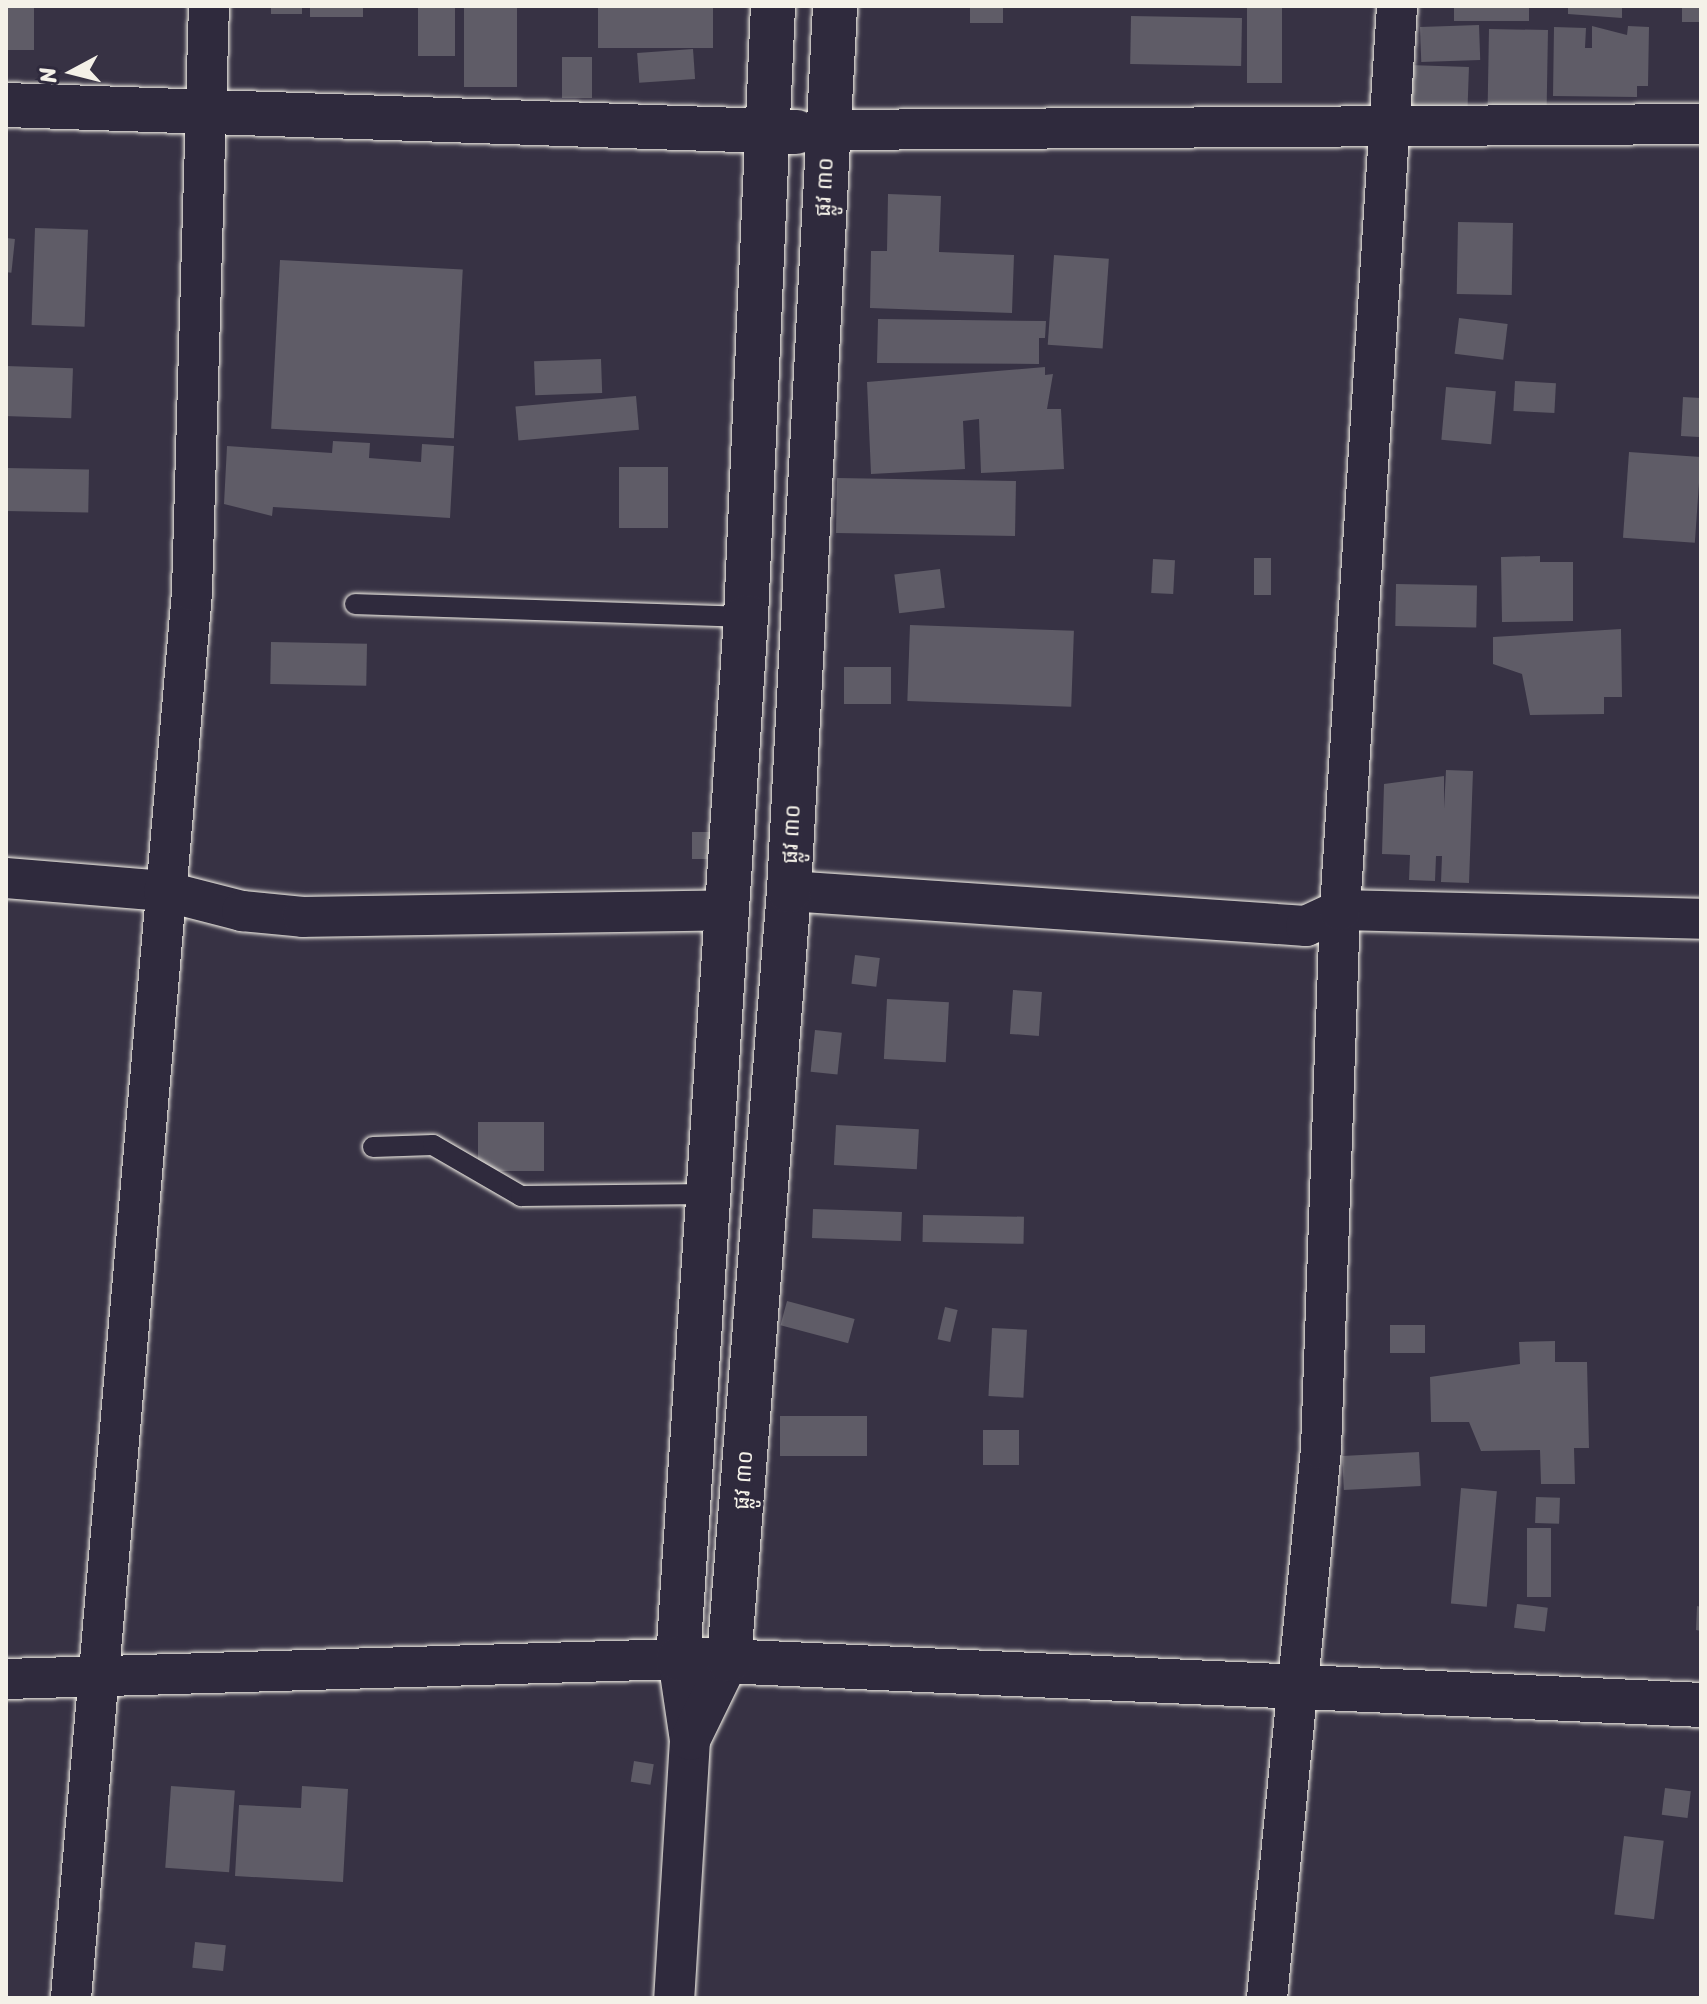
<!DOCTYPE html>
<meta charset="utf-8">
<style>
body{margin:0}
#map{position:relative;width:1707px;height:2004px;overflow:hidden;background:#373244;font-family:Sriracha,"Noto Sans Khmer",sans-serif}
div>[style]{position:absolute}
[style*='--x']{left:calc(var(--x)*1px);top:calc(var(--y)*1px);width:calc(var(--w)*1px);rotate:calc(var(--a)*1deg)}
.building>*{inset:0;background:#5f5c67;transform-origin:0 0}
.roads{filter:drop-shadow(0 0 2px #f4f1e8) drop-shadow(0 0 2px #f4f1e8)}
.lane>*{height:20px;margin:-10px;padding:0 10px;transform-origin:10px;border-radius:10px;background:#2f2a3d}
.street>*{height:40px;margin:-20px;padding:0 20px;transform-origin:20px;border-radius:20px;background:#2f2a3d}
.secondary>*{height:44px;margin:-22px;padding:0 22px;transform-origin:22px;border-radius:22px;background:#2f2a3d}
span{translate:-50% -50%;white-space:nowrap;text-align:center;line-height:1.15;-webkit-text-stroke:6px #2f2a3d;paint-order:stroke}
.street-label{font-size:22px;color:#f4f1e8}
.frame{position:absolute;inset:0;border:8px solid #f4f1e8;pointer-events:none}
.north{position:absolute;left:32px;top:32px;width:80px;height:80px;-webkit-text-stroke:6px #2f2a3d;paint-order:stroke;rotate:263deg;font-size:22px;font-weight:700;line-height:32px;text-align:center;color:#f4f1e8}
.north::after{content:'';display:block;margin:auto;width:28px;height:36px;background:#f4f1e8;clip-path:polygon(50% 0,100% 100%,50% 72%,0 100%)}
</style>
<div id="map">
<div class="building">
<i style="left:6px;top:6px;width:28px;height:44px"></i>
<i style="left:271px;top:6px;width:31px;height:8px"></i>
<i style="left:310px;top:6px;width:53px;height:11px"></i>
<i style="left:418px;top:6px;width:37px;height:50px"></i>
<i style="left:464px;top:6px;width:53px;height:81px"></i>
<i style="left:598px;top:6px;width:115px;height:42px"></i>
<i style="left:970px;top:6px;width:33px;height:17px"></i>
<i style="left:1247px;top:6px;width:35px;height:77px"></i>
<i style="left:1454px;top:6px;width:75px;height:15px"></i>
<i style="clip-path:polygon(1568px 6px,1622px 6px,1622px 18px,1568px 14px)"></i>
<i style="left:1682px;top:6px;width:19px;height:16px"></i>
<i style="left:1131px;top:16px;width:111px;height:48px;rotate:1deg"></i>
<i style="left:1479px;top:25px;width:35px;height:59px;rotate:88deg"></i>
<i style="clip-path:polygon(1592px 26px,1627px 35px,1628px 26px,1649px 27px,1648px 86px,1637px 86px,1637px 97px,1553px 96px,1554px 27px,1586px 28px,1585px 48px,1592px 48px)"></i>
<i style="left:1489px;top:29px;width:59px;height:78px;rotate:1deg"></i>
<i style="left:693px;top:49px;width:30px;height:56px;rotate:86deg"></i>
<i style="left:562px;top:57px;width:30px;height:41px"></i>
<i style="left:1409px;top:65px;width:60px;height:42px;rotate:2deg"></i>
<i style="clip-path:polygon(888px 194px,941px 196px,939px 252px,1014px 255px,1012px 313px,870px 308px,871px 251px,887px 251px)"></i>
<i style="left:1458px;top:222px;width:55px;height:72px;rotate:1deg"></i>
<i style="left:35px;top:228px;width:53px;height:97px;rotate:2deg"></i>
<i style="left:6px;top:238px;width:9px;height:34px;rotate:6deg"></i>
<i style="left:1054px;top:255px;width:55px;height:90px;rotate:4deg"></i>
<i style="left:280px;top:260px;width:183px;height:169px;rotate:3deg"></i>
<i style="left:1459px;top:318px;width:49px;height:36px;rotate:7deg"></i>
<i style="clip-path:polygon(878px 319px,1046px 321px,1045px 338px,1039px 338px,1039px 364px,877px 363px)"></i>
<i style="left:601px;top:359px;width:34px;height:67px;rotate:88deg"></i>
<i style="left:6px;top:366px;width:67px;height:50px;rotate:2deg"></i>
<i style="clip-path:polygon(1045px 367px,1045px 375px,1053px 374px,1047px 409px,1061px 409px,1064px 469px,981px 473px,979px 419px,963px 421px,965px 469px,871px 474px,867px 382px)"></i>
<i style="left:1515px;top:381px;width:41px;height:30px;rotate:3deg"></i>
<i style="left:1446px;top:387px;width:50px;height:53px;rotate:5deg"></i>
<i style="left:636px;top:396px;width:34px;height:121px;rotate:85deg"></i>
<i style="left:1683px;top:397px;width:18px;height:39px;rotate:3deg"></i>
<i style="clip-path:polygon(333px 441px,370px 443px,369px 458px,421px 462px,422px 444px,454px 446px,450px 518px,273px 507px,272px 516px,224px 504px,227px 446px,332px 453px)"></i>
<i style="left:1629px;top:452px;width:72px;height:86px;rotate:4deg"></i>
<i style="left:619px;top:467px;width:49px;height:61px"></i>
<i style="left:6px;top:468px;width:83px;height:43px;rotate:1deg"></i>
<i style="left:837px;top:478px;width:179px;height:55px;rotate:1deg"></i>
<i style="clip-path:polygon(1540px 556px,1540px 562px,1573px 562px,1573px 621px,1502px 622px,1501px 557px)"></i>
<i style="left:1254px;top:558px;width:17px;height:37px"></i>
<i style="left:1153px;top:559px;width:22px;height:34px;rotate:3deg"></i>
<i style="left:940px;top:569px;width:39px;height:46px;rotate:83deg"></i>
<i style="left:1396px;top:584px;width:81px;height:42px;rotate:1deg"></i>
<i style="left:910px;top:625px;width:164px;height:76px;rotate:2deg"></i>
<i style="clip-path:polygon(1621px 629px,1622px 697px,1604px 697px,1604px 714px,1530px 715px,1522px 674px,1493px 664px,1493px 637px)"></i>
<i style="left:271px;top:642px;width:96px;height:42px;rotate:1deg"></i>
<i style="left:844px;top:667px;width:47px;height:37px"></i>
<i style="clip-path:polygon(1446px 770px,1473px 771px,1469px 883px,1441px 882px,1442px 856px,1436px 856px,1435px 881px,1409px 880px,1410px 855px,1382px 854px,1384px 784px,1444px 776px,1444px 809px)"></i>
<i style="left:711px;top:832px;width:27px;height:19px;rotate:90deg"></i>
<i style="left:855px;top:955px;width:25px;height:29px;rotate:7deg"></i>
<i style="left:1013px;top:990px;width:29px;height:44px;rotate:4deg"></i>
<i style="left:887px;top:999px;width:62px;height:60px;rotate:3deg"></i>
<i style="left:815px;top:1030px;width:27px;height:42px;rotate:6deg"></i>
<i style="left:544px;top:1122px;width:49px;height:66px;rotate:90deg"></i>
<i style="left:836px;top:1125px;width:83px;height:40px;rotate:3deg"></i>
<i style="left:813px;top:1209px;width:89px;height:29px;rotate:2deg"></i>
<i style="left:923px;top:1215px;width:101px;height:27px;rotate:1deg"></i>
<i style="left:787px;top:1301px;width:70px;height:25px;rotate:15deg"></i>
<i style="left:945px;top:1307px;width:13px;height:33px;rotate:13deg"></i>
<i style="left:1390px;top:1325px;width:35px;height:28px"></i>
<i style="left:992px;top:1328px;width:35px;height:68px;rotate:3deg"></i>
<i style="clip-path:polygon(1555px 1341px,1555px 1362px,1587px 1362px,1589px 1448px,1574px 1448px,1575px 1484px,1541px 1484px,1540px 1450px,1481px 1451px,1469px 1422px,1431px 1422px,1430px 1377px,1520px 1364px,1519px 1342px)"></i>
<i style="left:867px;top:1416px;width:40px;height:87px;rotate:90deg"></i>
<i style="left:1019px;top:1430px;width:35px;height:36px;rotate:90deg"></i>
<i style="left:1419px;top:1452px;width:34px;height:77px;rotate:87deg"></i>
<i style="left:1461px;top:1488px;width:36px;height:116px;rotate:5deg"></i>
<i style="left:1536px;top:1497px;width:24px;height:26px;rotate:2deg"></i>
<i style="left:1527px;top:1528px;width:24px;height:69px"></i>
<i style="left:1517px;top:1604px;width:31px;height:24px;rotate:7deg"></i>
<i style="clip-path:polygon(1697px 1606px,1701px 1607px,1701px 1631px,1696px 1630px)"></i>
<i style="left:634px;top:1761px;width:20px;height:21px;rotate:9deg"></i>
<i style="left:171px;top:1786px;width:64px;height:82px;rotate:4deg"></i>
<i style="clip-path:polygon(302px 1786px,348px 1789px,343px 1882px,235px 1876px,239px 1805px,301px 1808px)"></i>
<i style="left:1665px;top:1788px;width:26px;height:27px;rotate:7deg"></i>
<i style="left:1624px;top:1836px;width:40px;height:79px;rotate:7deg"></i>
<i style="left:195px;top:1942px;width:31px;height:26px;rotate:6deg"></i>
</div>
<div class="roads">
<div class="lane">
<i style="--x:355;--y:604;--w:391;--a:1.9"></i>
<i style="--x:373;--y:1147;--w:60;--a:-1.9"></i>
<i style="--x:433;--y:1145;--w:102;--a:30.1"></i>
<i style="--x:521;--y:1196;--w:188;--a:-0.6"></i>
</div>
<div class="street">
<i style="--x:827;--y:130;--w:874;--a:-0.39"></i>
<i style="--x:6;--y:878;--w:159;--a:4.7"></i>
<i style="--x:164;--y:891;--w:81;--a:14.4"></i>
<i style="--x:242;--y:911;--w:61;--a:5.6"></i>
<i style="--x:303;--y:917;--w:425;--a:-0.9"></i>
<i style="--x:789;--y:891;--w:518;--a:3.87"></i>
<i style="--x:1306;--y:926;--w:38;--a:-25"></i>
<i style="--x:1340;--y:910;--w:361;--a:1.4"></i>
<i style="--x:6;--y:1679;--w:672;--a:-1.7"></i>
<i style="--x:678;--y:1659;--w:82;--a:81.6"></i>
<i style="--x:690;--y:1740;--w:258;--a:93.5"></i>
<i style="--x:690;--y:1740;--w:89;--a:-64"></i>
<i style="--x:71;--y:1998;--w:1412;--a:-85.08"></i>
<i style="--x:192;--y:591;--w:585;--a:-88.34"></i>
<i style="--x:1267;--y:1998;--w:552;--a:-84.38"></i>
<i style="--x:1321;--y:1449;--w:539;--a:-87.98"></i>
<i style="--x:1340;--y:910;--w:906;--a:-86.39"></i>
</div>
<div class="secondary">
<i style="--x:773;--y:6;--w:612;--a:92.53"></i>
<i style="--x:746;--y:617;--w:1044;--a:93.73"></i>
<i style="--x:678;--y:1659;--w:1024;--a:2.57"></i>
<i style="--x:6;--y:105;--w:791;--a:1.95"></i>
<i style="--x:729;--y:1660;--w:771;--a:-85.54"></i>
<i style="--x:789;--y:891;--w:886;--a:-87.02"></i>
</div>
</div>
<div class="street-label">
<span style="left:824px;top:187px;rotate:-87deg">ផ្លូវ ៣០</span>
<span style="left:791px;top:834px;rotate:-87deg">ផ្លូវ ៣០</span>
<span style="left:743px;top:1480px;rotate:-86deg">ផ្លូវ ៣០</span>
</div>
<div class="frame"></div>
<div class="north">N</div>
</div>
